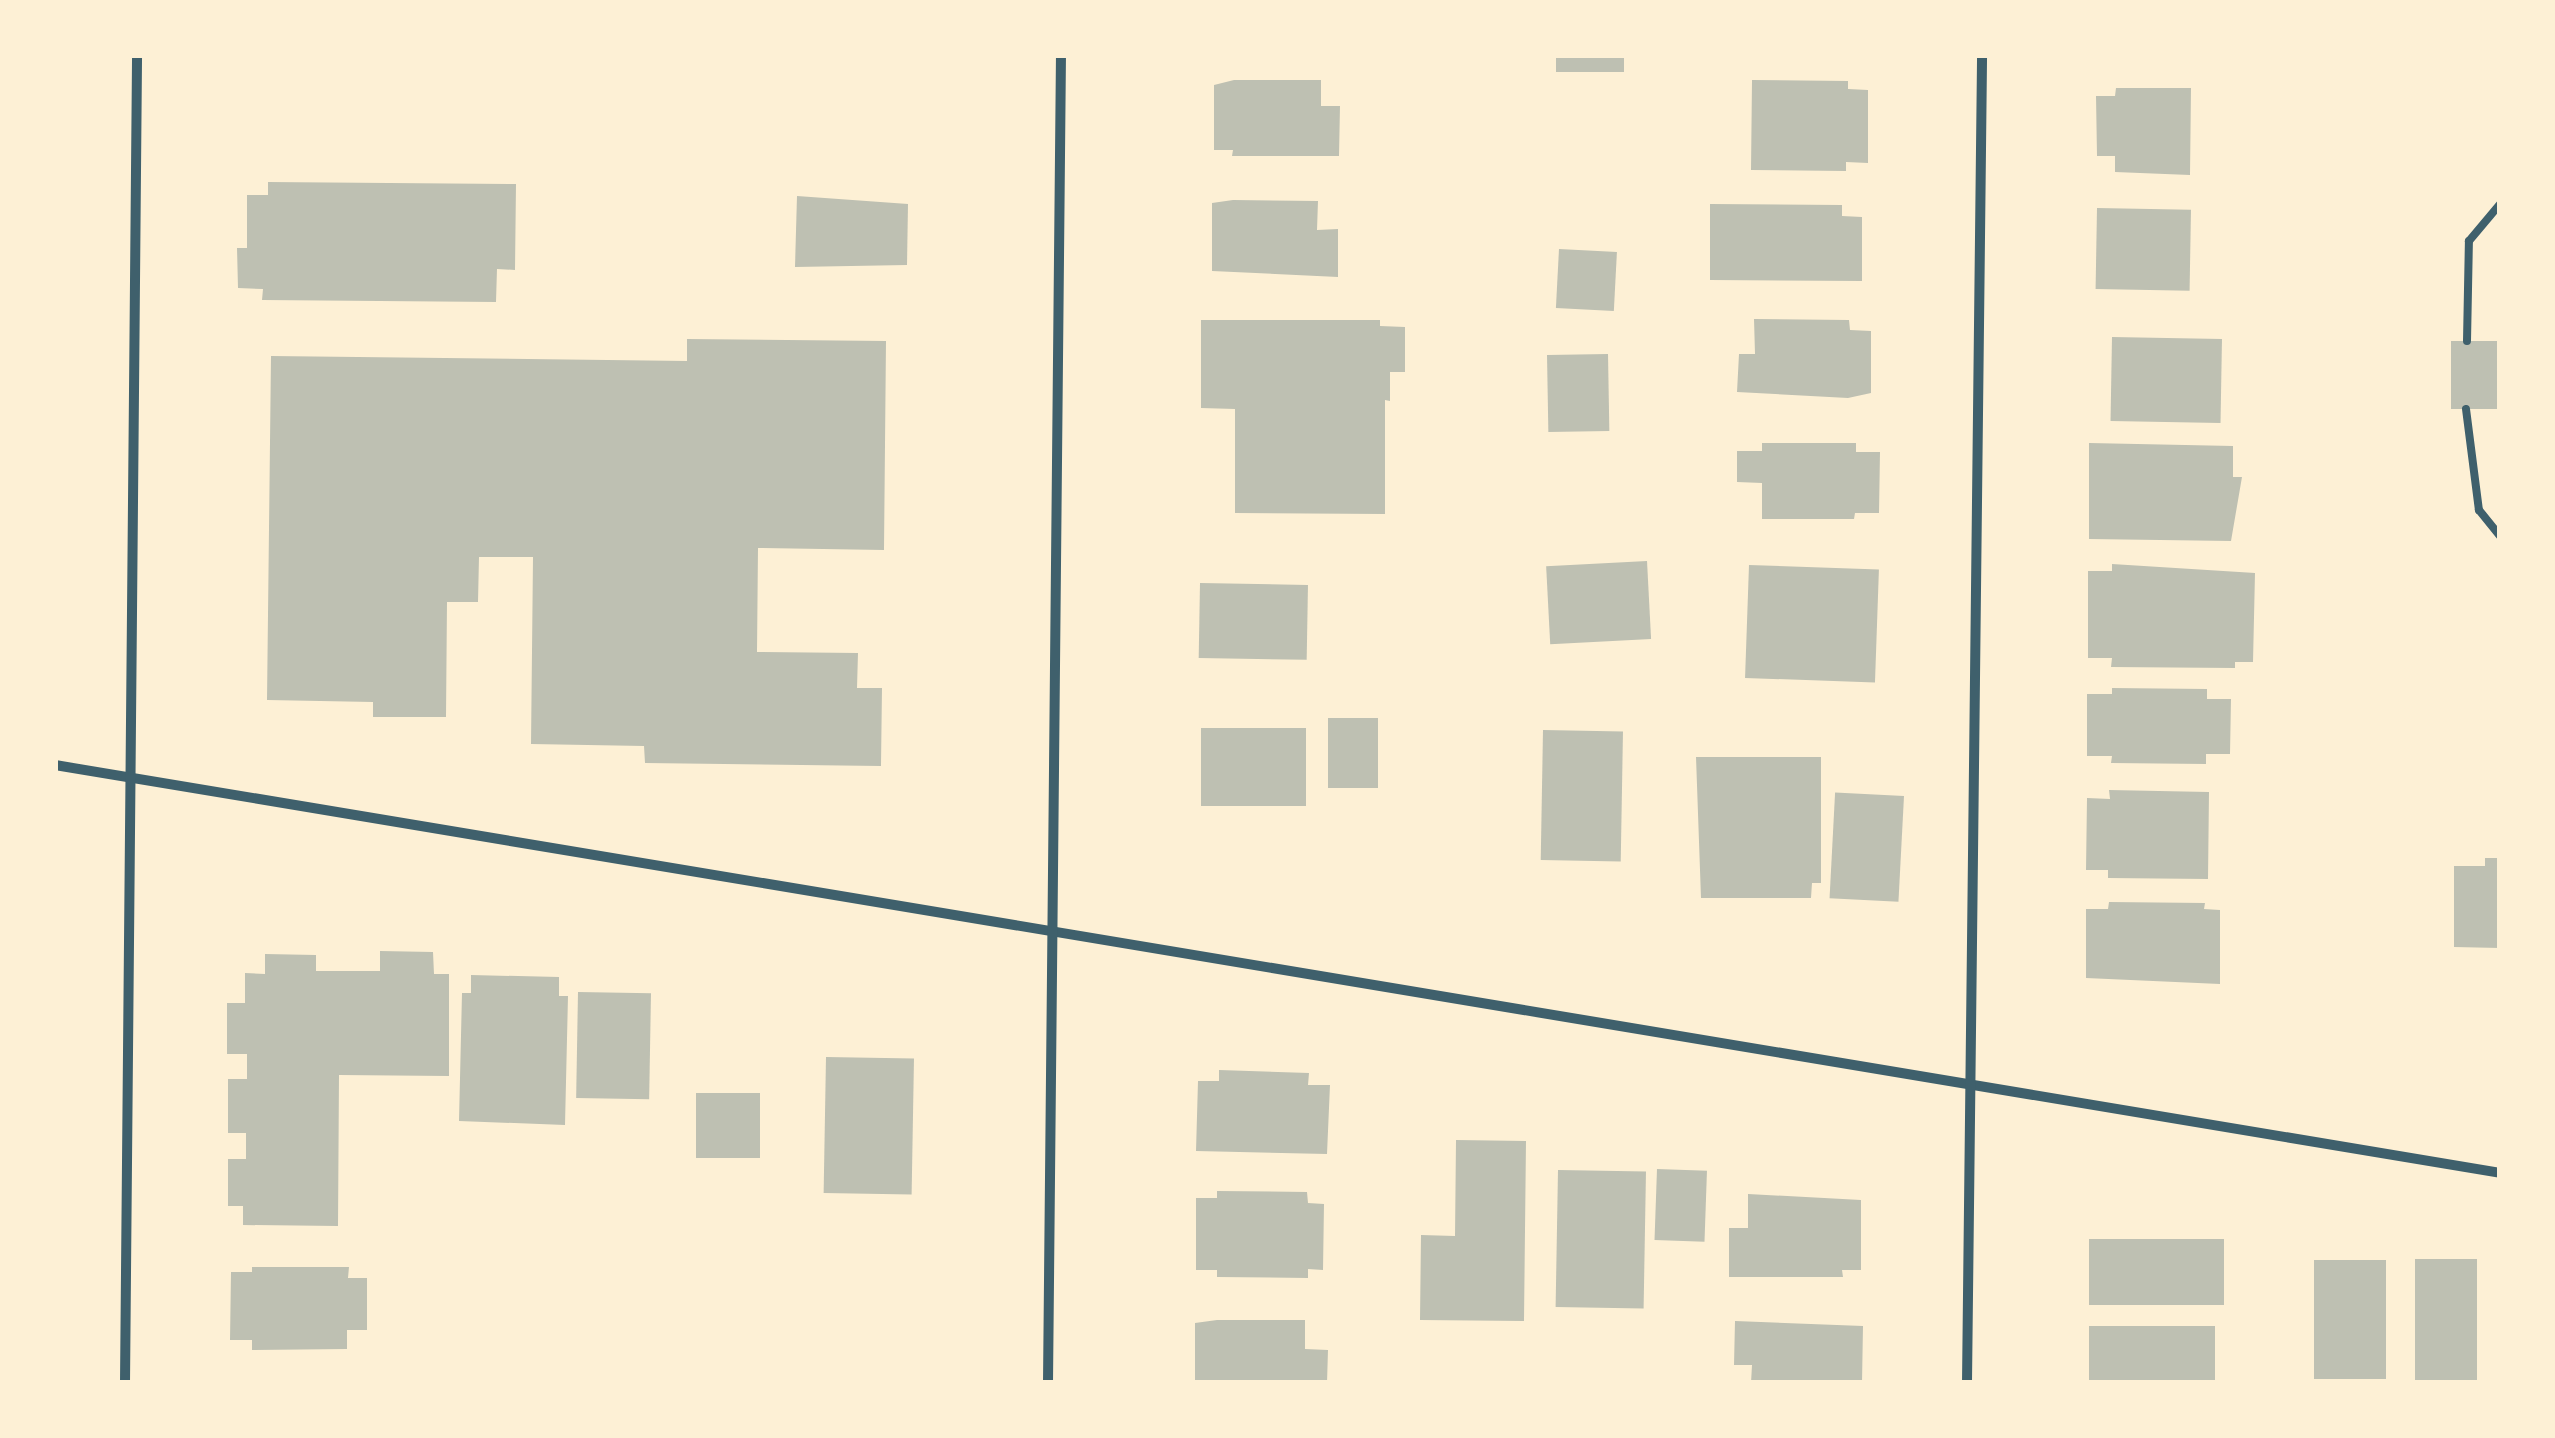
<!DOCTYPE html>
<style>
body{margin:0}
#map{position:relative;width:2555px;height:1438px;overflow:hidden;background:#fdf0d5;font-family:"Fira Sans",sans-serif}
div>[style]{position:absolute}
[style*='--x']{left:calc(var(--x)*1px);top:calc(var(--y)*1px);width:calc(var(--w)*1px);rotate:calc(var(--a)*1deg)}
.building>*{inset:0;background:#bec0b2;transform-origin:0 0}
.service>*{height:8px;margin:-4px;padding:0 4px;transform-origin:4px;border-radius:4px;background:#3f606c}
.minor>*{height:10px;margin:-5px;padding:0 5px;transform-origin:5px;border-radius:5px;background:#3f606c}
span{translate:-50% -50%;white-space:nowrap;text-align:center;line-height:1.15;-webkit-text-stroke:9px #fdf0d5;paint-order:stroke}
.frame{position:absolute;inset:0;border:58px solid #fdf0d5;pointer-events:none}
</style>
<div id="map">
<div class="building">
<i style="left:1556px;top:55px;width:68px;height:17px"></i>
<i style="clip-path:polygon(1234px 80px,1321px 80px,1321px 106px,1340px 106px,1339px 156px,1232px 156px,1233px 150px,1214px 150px,1214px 85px)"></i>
<i style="clip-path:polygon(1752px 80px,1848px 81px,1848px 89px,1868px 90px,1868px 163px,1846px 162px,1846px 171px,1751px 170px)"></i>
<i style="clip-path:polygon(2116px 88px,2191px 88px,2190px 175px,2115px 172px,2115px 156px,2097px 156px,2096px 96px,2115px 96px)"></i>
<i style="clip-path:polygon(268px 182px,516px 184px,515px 270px,497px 269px,496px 302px,262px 300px,263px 289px,238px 288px,237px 248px,247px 248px,247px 195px,268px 195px)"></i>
<i style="clip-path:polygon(797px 196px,908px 204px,907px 265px,795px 267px)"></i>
<i style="clip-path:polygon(1233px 200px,1318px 201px,1317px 230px,1338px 229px,1338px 277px,1212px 271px,1212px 203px)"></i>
<i style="clip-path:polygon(1710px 204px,1842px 205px,1842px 216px,1862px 217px,1862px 281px,1710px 280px)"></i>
<i style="left:2097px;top:208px;width:94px;height:81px;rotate:1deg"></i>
<i style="left:1559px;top:249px;width:58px;height:59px;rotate:3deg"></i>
<i style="clip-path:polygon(1754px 319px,1849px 320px,1850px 330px,1871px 331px,1871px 393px,1848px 398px,1737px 392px,1739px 354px,1755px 354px)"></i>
<i style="clip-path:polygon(1201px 320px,1380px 320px,1380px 326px,1405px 327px,1405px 372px,1390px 372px,1390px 401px,1385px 400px,1385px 514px,1235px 513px,1235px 409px,1201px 408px)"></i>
<i style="left:2112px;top:337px;width:110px;height:84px;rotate:1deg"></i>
<i style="clip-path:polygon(687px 339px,886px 341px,884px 550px,758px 548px,757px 652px,858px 653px,857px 688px,882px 688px,881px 766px,645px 763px,644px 746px,531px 744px,533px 557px,479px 557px,478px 602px,447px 602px,446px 717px,373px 717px,373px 702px,267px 700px,271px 356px,687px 361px)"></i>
<i style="left:2451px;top:341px;width:49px;height:68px"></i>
<i style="left:1608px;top:354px;width:77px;height:61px;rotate:89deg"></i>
<i style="clip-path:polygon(1762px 443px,1856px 443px,1856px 452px,1880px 452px,1879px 513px,1855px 513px,1854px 519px,1762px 519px,1762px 483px,1737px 482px,1737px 451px,1762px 451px)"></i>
<i style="clip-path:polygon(2089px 443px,2233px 446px,2233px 477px,2242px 477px,2231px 541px,2089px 539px)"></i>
<i style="left:1647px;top:561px;width:78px;height:101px;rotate:87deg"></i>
<i style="clip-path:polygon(2112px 564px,2255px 573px,2253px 662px,2235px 662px,2235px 668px,2111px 667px,2112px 658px,2088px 658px,2088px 571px,2112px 571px)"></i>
<i style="left:1749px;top:565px;width:130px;height:113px;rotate:2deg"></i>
<i style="left:1200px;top:583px;width:108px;height:75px;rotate:1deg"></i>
<i style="clip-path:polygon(2112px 688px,2207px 689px,2207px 699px,2231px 699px,2230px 754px,2206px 754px,2206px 764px,2111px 763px,2112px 756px,2087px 756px,2087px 694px,2112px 694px)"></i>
<i style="left:1328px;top:718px;width:50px;height:70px"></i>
<i style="left:1201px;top:728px;width:105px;height:78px"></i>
<i style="left:1543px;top:730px;width:80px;height:130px;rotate:1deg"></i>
<i style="clip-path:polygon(1696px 757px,1821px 757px,1821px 883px,1812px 883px,1811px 898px,1701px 898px)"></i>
<i style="clip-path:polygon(2109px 790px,2209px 792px,2208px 879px,2108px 878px,2108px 870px,2086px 870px,2087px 798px,2110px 799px)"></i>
<i style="left:1904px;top:796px;width:106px;height:69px;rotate:93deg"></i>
<i style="clip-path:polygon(2485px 858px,2500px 858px,2500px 948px,2454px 947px,2454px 866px,2485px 866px)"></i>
<i style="clip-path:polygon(2109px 902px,2205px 903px,2204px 909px,2220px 910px,2220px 984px,2086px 978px,2086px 909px,2108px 909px)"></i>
<i style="clip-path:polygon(380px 951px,433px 952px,434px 974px,449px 974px,449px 1076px,339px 1075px,338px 1226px,243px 1225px,243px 1206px,228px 1206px,228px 1159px,246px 1159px,246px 1133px,228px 1133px,228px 1079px,247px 1079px,247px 1054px,227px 1054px,227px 1003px,245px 1003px,245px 973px,265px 974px,265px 954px,316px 955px,316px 971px,380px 971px)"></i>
<i style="clip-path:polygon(471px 975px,559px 977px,559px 996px,568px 996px,565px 1125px,459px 1121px,462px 993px,471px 993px)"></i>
<i style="left:578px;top:992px;width:73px;height:106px;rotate:1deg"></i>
<i style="left:826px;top:1057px;width:88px;height:136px;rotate:1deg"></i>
<i style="clip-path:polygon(1219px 1070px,1309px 1073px,1308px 1085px,1330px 1085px,1327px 1154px,1196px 1151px,1198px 1081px,1219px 1081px)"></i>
<i style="left:696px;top:1093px;width:64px;height:65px"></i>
<i style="clip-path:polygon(1456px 1140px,1526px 1141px,1524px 1321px,1420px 1320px,1421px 1235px,1455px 1236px)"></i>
<i style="left:1657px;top:1169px;width:50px;height:71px;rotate:2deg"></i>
<i style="left:1558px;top:1170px;width:88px;height:137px;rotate:1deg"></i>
<i style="clip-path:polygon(1217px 1191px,1307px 1192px,1308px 1203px,1324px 1204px,1323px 1270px,1308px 1269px,1308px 1278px,1217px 1277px,1217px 1270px,1196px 1270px,1196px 1198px,1217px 1198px)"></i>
<i style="clip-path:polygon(1748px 1194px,1861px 1200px,1861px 1270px,1842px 1270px,1843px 1277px,1729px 1277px,1729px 1228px,1748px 1228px)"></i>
<i style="left:2224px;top:1239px;width:66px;height:135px;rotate:90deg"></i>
<i style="left:2415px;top:1259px;width:62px;height:124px"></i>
<i style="left:2314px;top:1260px;width:72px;height:119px"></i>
<i style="clip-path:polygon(252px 1267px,349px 1267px,348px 1278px,367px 1278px,367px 1330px,347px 1330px,347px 1349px,252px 1350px,252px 1340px,230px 1340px,231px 1272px,252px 1272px)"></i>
<i style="clip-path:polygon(1217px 1320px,1305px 1320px,1305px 1349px,1328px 1350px,1327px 1383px,1195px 1383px,1195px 1323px)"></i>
<i style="clip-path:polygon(1735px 1321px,1863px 1326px,1862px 1383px,1751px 1383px,1752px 1365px,1734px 1365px)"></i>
<i style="left:2089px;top:1326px;width:126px;height:57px"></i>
</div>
<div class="service">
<i style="--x:2467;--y:341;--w:100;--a:-88.9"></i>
<i style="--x:2469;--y:241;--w:48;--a:-50"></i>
<i style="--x:2466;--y:409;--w:102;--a:82.7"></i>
<i style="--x:2479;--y:510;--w:33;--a:51"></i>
</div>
<div class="minor">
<i style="--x:55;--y:765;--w:2479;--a:9.47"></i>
<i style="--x:125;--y:1383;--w:1328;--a:-89.48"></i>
<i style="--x:1048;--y:1383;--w:1328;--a:-89.44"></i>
<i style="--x:1967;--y:1383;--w:1328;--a:-89.35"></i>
</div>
<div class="frame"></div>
</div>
